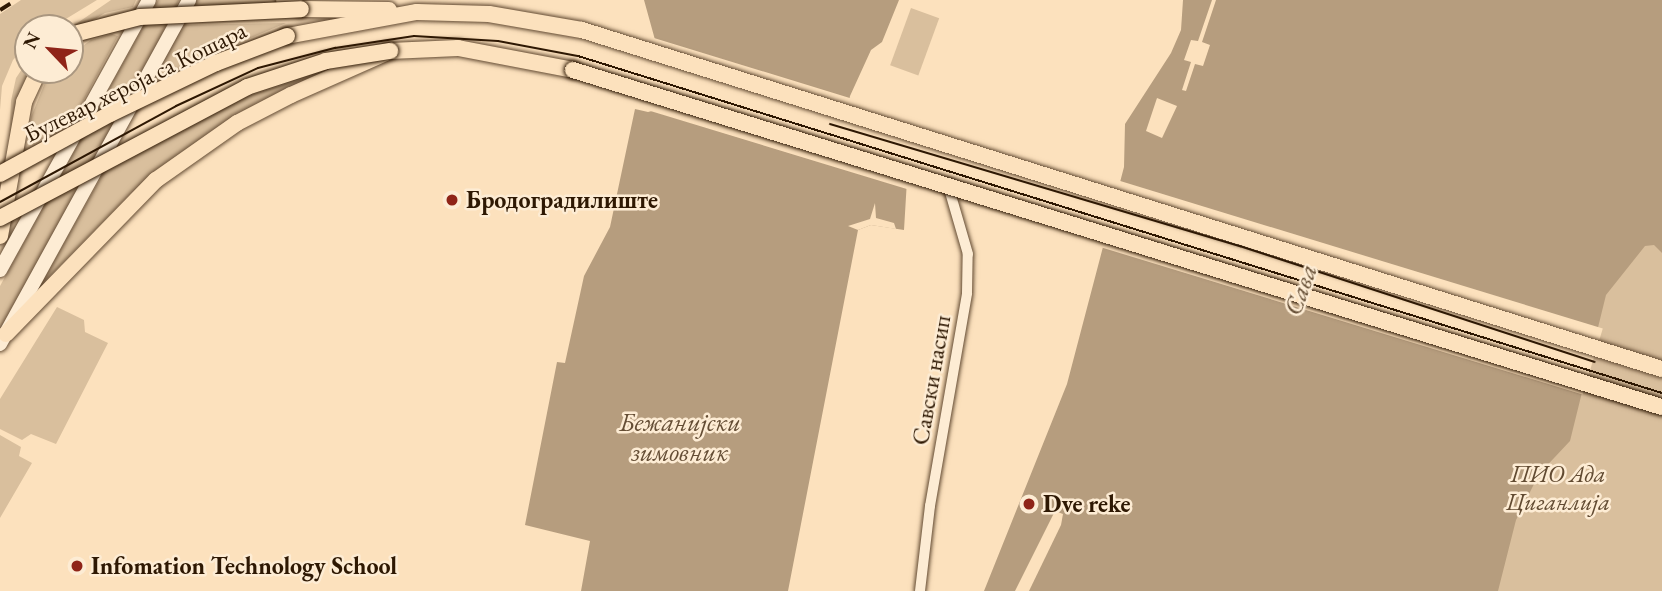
<!DOCTYPE html>
<meta charset="utf-8">
<style>
body{margin:0}
#map{position:relative;width:1662px;height:591px;overflow:hidden;background:#fce1bd;font-family:"EB Garamond",serif}
div>[style]{position:absolute}
[style*='--x']{left:calc(var(--x)*1px);top:calc(var(--y)*1px);width:calc(var(--w)*1px);rotate:calc(var(--a)*1deg)}
.green>*{inset:0;background:#d9bf9d;transform-origin:0 0}
.water>*{inset:0;background:#b69d7e}
.pier>*{inset:0;background:#fce1bd;transform-origin:0 0}
.roads{filter:drop-shadow(0 0 2px #624a32) drop-shadow(0 0 2px #624a32)}
.street>*{height:10px;margin:-5px;padding:0 5px;transform-origin:5px;border-radius:5px;background:#fdecd4}
.secondary>*{height:14px;margin:-7px;padding:0 7px;transform-origin:7px;border-radius:7px;background:#fdecd4}
.primary>*{height:16px;margin:-8px;padding:0 8px;transform-origin:8px;border-radius:8px;background:#fce1bd}
.tram>*{height:2px;margin:-1px;padding:0 1px;transform-origin:1px;border-radius:1px;background:#2e1803}
.rail>*{height:3.5px;margin-top:-1.75px;transform-origin:0;background:repeating-linear-gradient(90deg,#2e1803 0 12px,transparent 0 24px)}
.bridges{filter:drop-shadow(0 0 2px #2e1803) drop-shadow(0 0 2px #2e1803)}
.primary-bridge>*{height:16px;margin:-8px;padding:0 8px;transform-origin:8px;border-radius:8px;background:#fce1bd}
.dots>*{width:19px;height:19px;translate:-50% -50%;box-sizing:border-box;border:4px solid #fdecd4;border-radius:50%}
span{translate:-50% -50%;white-space:nowrap;text-align:center;line-height:1.15;-webkit-text-stroke:5px #fdecd4;paint-order:stroke}
.street-label{font-size:24px;color:#2e1803}
.poi-label{font-size:24px;color:#2e1803;font-weight:700}
.left{translate:0 -50%;text-align:left}
.park-label{font-size:24px;color:#614a31;font-style:italic}
.water-label{font-size:26px;color:#644d34;font-style:italic}
.north{position:absolute;left:14px;top:14px;width:70px;height:70px;box-sizing:border-box;background:#fdecd4;border:2px solid #aa9780;border-radius:50%;rotate:296deg;font-size:19px;font-weight:700;line-height:28px;text-align:center;color:#2e1803}
.north::after{content:'';display:block;margin:auto;width:24px;height:32px;background:#8f2418;clip-path:polygon(50% 0,100% 100%,50% 72%,0 100%)}
</style>
<div id="map">
<div class="green">
<i style="clip-path:polygon(21px 0,97px 0,51px 28px,28px 28px,28px 44px,13px 60px,2px 86px,0 110px,0 14px)"></i>
<i style="clip-path:polygon(111px 0,136px 0,133px 7px,105px 13px,70px 34px,70px 28px)"></i>
<i style="clip-path:polygon(158px 0,179px 0,132px 95px,0 329px,0 286px)"></i>
<i style="clip-path:polygon(194px 0,275px 0,278px 3px,191px 6px)"></i>
<i style="left:911px;top:8px;width:30px;height:61px;rotate:20deg"></i>
<i style="clip-path:polygon(286px 23px,154px 79px,182px 25px)"></i>
<i style="clip-path:polygon(112px 34px,118px 36px,72px 122px,33px 144px,27px 138px,31px 117px,49px 73px,70px 70px,70px 55px,91px 40px)"></i>
<i style="clip-path:polygon(28px 60px,28px 70px,35px 70px,9px 148px,11px 101px,16px 78px)"></i>
<i style="clip-path:polygon(312px 76px,219px 127px,131px 193px,40px 286px,104px 172px,238px 99px)"></i>
<i style="clip-path:polygon(1662px 124px,1662px 591px,1394px 591px)"></i>
<i style="clip-path:polygon(57px 307px,84px 320px,85px 332px,108px 343px,56px 444px,31px 434px,22px 440px,0 429px,0 399px)"></i>
<i style="clip-path:polygon(0 435px,21px 447px,19px 456px,32px 463px,0 518px)"></i>
</div>
<div class="water">
<i style="clip-path:polygon(644px 0,899px 0,882px 42px,871px 50px,850px 96px,841px 145px,907px 180px,904px 230px,871px 225px,858px 230px,788px 591px,581px 591px,590px 541px,525px 525px,557px 362px,565px 363px,584px 276px,610px 227px,635px 109px,648px 112px,667px 107px,670px 94px)"></i>
<i style="clip-path:polygon(1183px 0,1662px 0,1662px 253px,1654px 245px,1645px 246px,1606px 295px,1570px 441px,1539px 474px,1516px 520px,1498px 591px,984px 591px,1067px 384px,1124px 167px,1125px 124px,1171px 53px,1181px 30px)"></i>
</div>
<div class="pier">
<i style="clip-path:polygon(1212px 0,1216px 0,1202px 42px,1210px 45px,1203px 66px,1195px 64px,1186px 91px,1182px 90px,1191px 62px,1184px 60px,1191px 40px,1198px 41px)"></i>
<i style="clip-path:polygon(654px 38px,853px 99px,845px 157px,910px 180px,910px 190px,634px 106px,648px 109px,665px 104px)"></i>
<i style="clip-path:polygon(1157px 98px,1177px 106px,1162px 138px,1146px 131px)"></i>
<i style="left:1117px;top:180px;width:508px;height:69px;rotate:17deg"></i>
<i style="clip-path:polygon(875px 203px,876px 218px,894px 223px,896px 229px,871px 225px,858px 230px,848px 226px,870px 219px)"></i>
<i style="clip-path:polygon(1055px 511px,1063px 514px,1061px 525px,1029px 591px,1015px 591px)"></i>
</div>
<div class="roads">
<div class="street">
<i style="--x:920;--y:591;--w:86;--a:-83.3"></i>
<i style="--x:930;--y:506;--w:216;--a:-80.1"></i>
<i style="--x:967;--y:293;--w:39;--a:-89"></i>
<i style="--x:968;--y:254;--w:72;--a:-106.2"></i>
</div>
<div class="secondary">
<i style="--x:0;--y:270;--w:308;--a:-61.1"></i>
<i style="--x:0;--y:344;--w:393;--a:-61.2"></i>
</div>
<div class="primary">
<i style="--x:284;--y:0;--w:19;--a:28"></i>
<i style="--x:301;--y:9;--w:88;--a:0.7"></i>
<i style="--x:287;--y:36;--w:132;--a:-10.5"></i>
<i style="--x:417;--y:12;--w:72;--a:1.6"></i>
<i style="--x:489;--y:14;--w:94;--a:9.8"></i>
<i style="--x:582;--y:30;--w:1132;--a:17.43"></i>
<i style="--x:0;--y:236;--w:136;--a:-79.8"></i>
<i style="--x:24;--y:102;--w:35;--a:-65"></i>
<i style="--x:6;--y:334;--w:215;--a:-45.8"></i>
<i style="--x:156;--y:180;--w:99;--a:-35.1"></i>
<i style="--x:237;--y:123;--w:61;--a:-27.4"></i>
<i style="--x:291;--y:95;--w:108;--a:-24"></i>
<i style="--x:390;--y:51;--w:68;--a:-2.5"></i>
<i style="--x:458;--y:48;--w:117;--a:10.8"></i>
</div>
</div>
<div class="tram">
<i style="--x:830;--y:124;--w:428;--a:16.6"></i>
<i style="--x:1240;--y:246;--w:373;--a:18.1"></i>
<i style="--x:0;--y:202;--w:200;--a:-28.6"></i>
<i style="--x:176;--y:106;--w:90;--a:-24.9"></i>
<i style="--x:258;--y:68;--w:80;--a:-14.6"></i>
<i style="--x:335;--y:48;--w:80;--a:-8.6"></i>
<i style="--x:414;--y:36;--w:84;--a:3.4"></i>
<i style="--x:498;--y:41;--w:81;--a:10.6"></i>
<i style="--x:578;--y:56;--w:1135;--a:17.27"></i>
</div>
<div class="rail">
<i style="--x:0;--y:10;--w:19;--a:-32"></i>
</div>
<div class="bridges">
<div class="primary-bridge">
<i style="--x:78;--y:33;--w:64;--a:-14.5"></i>
<i style="--x:140;--y:17;--w:161;--a:-2.8"></i>
<i style="--x:573;--y:70;--w:1140;--a:17.2"></i>
<i style="--x:0;--y:174;--w:125;--a:-28.6"></i>
<i style="--x:110;--y:114;--w:118;--a:-25.7"></i>
<i style="--x:216;--y:63;--w:76;--a:-20.8"></i>
<i style="--x:0;--y:218;--w:280;--a:-27.9"></i>
<i style="--x:247;--y:87;--w:83;--a:-18.2"></i>
<i style="--x:326;--y:61;--w:65;--a:-8.9"></i>
</div>
</div>
<div class="dots">
<i style="left:452px;top:200px;background:#8f2418"></i>
<i style="left:1029px;top:504px;background:#8f2418"></i>
<i style="left:77px;top:566px;background:#8f2418"></i>
</div>
<div class="street-label">
<span style="left:135px;top:82px;rotate:-26deg">Булевар хероја са Кошара</span>
<span style="left:931px;top:380px;rotate:-80deg">Савски насип</span>
</div>
<div class="poi-label">
<span class="left" style="left:466px;top:200px">Бродоградилиште</span>
<span class="left" style="left:1043px;top:504px">Dve reke</span>
<span class="left" style="left:91px;top:566px">Infomation Technology School</span>
</div>
<div class="park-label">
<span style="left:1558px;top:488px">ПИО Ада<br>Циганлија</span>
</div>
<div class="water-label">
<span style="left:1301px;top:290px;rotate:-70deg">Сава</span>
<span style="left:680px;top:438px">Бежанијски<br>зимовник</span>
</div>
<div class="north">N</div>
</div>
